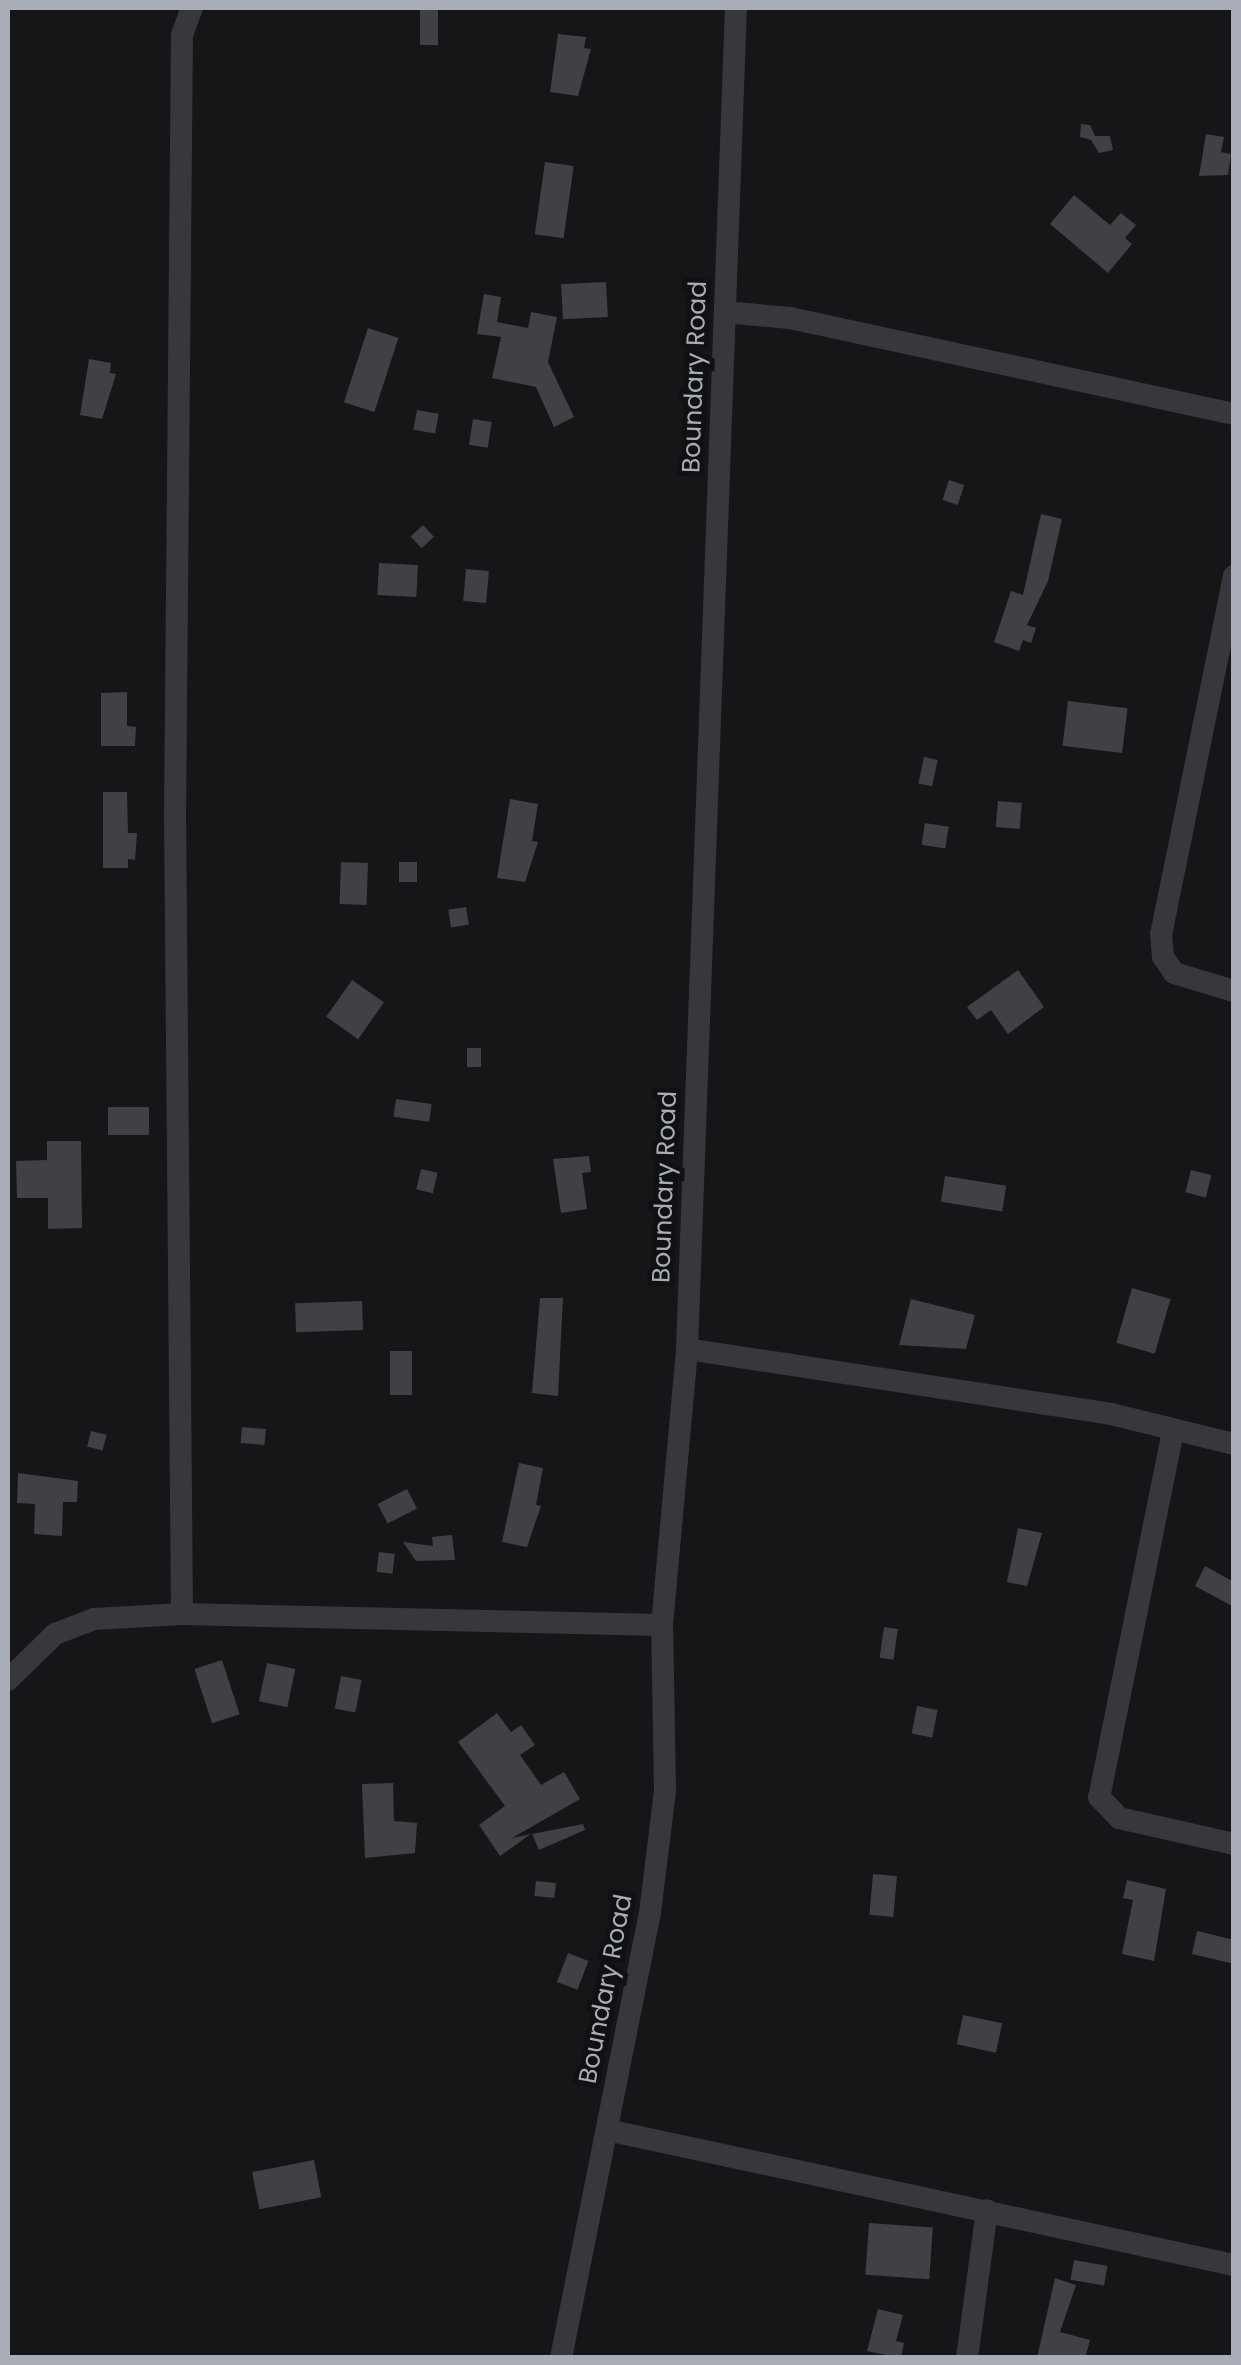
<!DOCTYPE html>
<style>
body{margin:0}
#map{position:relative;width:1241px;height:2365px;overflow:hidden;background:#161618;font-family:Poppins,sans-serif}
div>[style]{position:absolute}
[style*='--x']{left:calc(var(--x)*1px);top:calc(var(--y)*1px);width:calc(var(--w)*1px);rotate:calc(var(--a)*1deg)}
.building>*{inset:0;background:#404145;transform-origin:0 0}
.street>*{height:22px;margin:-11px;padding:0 11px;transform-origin:11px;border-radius:11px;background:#37383d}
span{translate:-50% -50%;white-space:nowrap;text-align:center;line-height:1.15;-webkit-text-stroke:10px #111113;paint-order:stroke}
.street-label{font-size:25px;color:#a8adb8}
.frame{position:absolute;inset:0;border:10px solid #a8adb8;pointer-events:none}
</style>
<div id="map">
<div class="building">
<i style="left:420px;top:8px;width:18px;height:37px"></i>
<i style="clip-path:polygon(558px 34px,586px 37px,584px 48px,591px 49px,578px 96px,550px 92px)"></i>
<i style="clip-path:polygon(1081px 124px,1090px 125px,1095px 136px,1110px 136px,1113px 150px,1099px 153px,1091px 140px,1080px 137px)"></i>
<i style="clip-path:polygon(1206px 134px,1224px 137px,1221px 152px,1231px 154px,1228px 175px,1199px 176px)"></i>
<i style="left:545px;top:162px;width:29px;height:73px;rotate:8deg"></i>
<i style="clip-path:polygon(1074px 195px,1110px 225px,1121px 213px,1136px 225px,1125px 238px,1132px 244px,1108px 273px,1050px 224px)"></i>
<i style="left:606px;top:282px;width:35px;height:45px;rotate:87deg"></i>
<i style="clip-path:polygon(484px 294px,501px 297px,497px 322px,528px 328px,531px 312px,557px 317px,548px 362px,574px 417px,554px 427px,536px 387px,492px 378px,501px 337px,477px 334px)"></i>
<i style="left:368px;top:328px;width:32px;height:78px;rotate:18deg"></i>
<i style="clip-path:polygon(89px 359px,111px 363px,110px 373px,116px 374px,102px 419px,80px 415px)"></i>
<i style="left:417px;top:410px;width:22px;height:20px;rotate:10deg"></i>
<i style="left:473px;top:419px;width:19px;height:26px;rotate:9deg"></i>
<i style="left:949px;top:480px;width:16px;height:21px;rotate:18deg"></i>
<i style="clip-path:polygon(1041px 514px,1062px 519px,1048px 581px,1027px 625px,1036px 628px,1031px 643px,1023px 640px,1019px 651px,994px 642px,1011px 591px,1023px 595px)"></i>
<i style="left:423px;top:525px;width:16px;height:17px;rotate:47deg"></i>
<i style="left:379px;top:563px;width:39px;height:32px;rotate:3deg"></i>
<i style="left:466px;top:569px;width:23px;height:32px;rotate:5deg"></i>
<i style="clip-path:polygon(127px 692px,127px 726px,136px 727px,135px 746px,101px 746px,101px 693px)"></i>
<i style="left:1068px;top:701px;width:60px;height:45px;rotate:7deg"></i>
<i style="left:924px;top:757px;width:14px;height:27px;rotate:12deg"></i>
<i style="clip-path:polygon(103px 792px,127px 792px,128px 833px,137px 833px,135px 860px,128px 859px,128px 868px,103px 868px)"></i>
<i style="clip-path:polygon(510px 799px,538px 804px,532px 841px,538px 842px,525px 882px,497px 878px)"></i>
<i style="left:998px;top:801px;width:24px;height:26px;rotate:5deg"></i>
<i style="left:925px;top:823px;width:24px;height:22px;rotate:9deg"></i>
<i style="left:341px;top:862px;width:27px;height:42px;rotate:2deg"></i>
<i style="left:399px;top:862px;width:18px;height:20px"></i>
<i style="left:466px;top:907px;width:18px;height:18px;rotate:81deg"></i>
<i style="clip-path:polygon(1018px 970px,1044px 1007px,1008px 1034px,991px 1010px,977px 1020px,967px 1007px)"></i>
<i style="left:352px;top:980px;width:39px;height:45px;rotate:35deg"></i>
<i style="left:467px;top:1048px;width:14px;height:19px"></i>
<i style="left:396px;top:1099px;width:36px;height:18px;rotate:8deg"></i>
<i style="left:108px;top:1107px;width:41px;height:28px"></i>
<i style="clip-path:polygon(47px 1141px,81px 1141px,82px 1228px,48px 1229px,48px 1198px,17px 1198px,16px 1161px,47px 1160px)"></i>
<i style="clip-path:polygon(589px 1156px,591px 1172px,582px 1173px,587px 1209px,561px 1213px,553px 1159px)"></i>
<i style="left:421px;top:1169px;width:17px;height:21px;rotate:13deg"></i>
<i style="left:1191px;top:1170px;width:21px;height:23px;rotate:14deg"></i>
<i style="left:945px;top:1176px;width:62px;height:26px;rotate:9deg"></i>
<i style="left:1132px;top:1288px;width:40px;height:57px;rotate:16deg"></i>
<i style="clip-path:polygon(540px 1298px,563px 1298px,558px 1396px,532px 1393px)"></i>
<i style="clip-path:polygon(911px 1299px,975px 1315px,966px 1349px,899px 1345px)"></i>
<i style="left:362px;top:1301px;width:29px;height:67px;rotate:88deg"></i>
<i style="left:390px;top:1351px;width:22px;height:44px"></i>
<i style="left:242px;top:1427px;width:24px;height:16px;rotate:5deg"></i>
<i style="left:91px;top:1431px;width:16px;height:16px;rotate:14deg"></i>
<i style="clip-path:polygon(519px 1463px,543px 1468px,536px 1505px,541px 1506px,527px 1547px,502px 1542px)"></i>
<i style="clip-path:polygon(18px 1473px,78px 1481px,77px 1502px,63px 1502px,62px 1536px,34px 1534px,35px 1504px,17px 1503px)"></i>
<i style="left:407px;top:1489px;width:22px;height:33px;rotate:63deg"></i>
<i style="clip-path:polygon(1018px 1528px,1042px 1533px,1027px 1586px,1007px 1582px)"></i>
<i style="clip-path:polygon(452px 1535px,455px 1560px,416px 1561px,403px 1542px,433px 1546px,432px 1537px)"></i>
<i style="left:379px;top:1552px;width:16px;height:20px;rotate:7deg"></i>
<i style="clip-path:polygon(1205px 1566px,1234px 1582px,1234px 1607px,1195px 1586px)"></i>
<i style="left:884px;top:1627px;width:14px;height:31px;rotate:8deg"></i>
<i style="left:222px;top:1660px;width:57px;height:29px;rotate:72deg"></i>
<i style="left:267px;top:1663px;width:29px;height:39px;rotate:12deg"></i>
<i style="left:341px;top:1676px;width:21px;height:33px;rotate:11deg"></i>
<i style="left:917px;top:1706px;width:21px;height:28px;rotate:11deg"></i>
<i style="clip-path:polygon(497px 1713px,511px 1732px,521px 1725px,535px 1745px,520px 1755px,541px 1785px,564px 1772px,580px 1799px,512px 1838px,531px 1834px,500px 1856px,479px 1825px,505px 1806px,458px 1742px)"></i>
<i style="clip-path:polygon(393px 1783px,394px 1821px,417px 1823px,415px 1853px,365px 1858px,362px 1784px)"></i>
<i style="clip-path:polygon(583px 1824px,585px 1830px,539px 1850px,532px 1834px)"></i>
<i style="left:873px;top:1874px;width:24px;height:41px;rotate:5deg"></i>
<i style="clip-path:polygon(1127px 1880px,1166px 1889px,1154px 1961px,1122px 1954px,1133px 1900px,1123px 1898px)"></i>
<i style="left:536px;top:1881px;width:20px;height:15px;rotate:6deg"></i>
<i style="clip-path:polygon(1197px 1931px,1234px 1940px,1234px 1964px,1192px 1954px)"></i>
<i style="left:568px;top:1953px;width:22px;height:31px;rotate:21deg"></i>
<i style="left:963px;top:2015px;width:40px;height:30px;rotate:12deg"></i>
<i style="left:314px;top:2160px;width:38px;height:63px;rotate:79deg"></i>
<i style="left:869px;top:2223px;width:64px;height:52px;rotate:4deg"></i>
<i style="left:1074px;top:2260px;width:34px;height:20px;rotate:10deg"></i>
<i style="clip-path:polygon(1055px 2278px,1076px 2285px,1060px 2332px,1090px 2340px,1086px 2355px,1037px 2358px)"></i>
<i style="clip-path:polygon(878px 2309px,903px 2315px,896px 2341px,904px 2343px,901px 2358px,867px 2351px)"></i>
</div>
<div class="street">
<i style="--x:725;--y:312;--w:65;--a:5.3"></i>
<i style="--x:790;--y:318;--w:454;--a:12.2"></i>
<i style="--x:1234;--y:576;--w:365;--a:101.5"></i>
<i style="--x:1161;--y:934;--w:23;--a:85"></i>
<i style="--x:1163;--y:957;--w:19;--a:55"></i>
<i style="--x:1174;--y:973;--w:63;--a:16.7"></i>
<i style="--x:687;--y:1349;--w:429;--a:8.7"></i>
<i style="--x:1111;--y:1414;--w:127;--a:13.7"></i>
<i style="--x:1173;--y:1431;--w:373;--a:101.4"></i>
<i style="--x:1099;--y:1797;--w:29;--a:46"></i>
<i style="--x:1119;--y:1818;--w:118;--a:12.7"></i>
<i style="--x:182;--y:1614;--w:797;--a:-90.5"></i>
<i style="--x:175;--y:817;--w:782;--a:-89.49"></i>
<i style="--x:182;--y:35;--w:29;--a:-70"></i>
<i style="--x:8;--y:1680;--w:66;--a:-44.4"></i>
<i style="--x:55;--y:1634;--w:42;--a:-21"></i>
<i style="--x:94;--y:1619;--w:88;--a:-3.3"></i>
<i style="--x:182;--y:1614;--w:480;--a:1.3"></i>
<i style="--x:607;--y:2130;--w:641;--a:12.15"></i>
<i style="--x:561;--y:2358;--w:454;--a:-78.7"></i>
<i style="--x:650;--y:1913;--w:123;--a:-83"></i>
<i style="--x:665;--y:1791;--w:166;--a:-91"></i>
<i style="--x:662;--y:1625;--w:277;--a:-84.8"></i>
<i style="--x:687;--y:1349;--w:1342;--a:-87.91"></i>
<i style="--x:967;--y:2358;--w:149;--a:-82.3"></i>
</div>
<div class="street-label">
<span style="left:695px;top:377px;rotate:-88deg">Boundary Road</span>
<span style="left:665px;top:1187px;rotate:-88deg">Boundary Road</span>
<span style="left:606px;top:1989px;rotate:-79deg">Boundary Road</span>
</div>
<div class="frame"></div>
</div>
